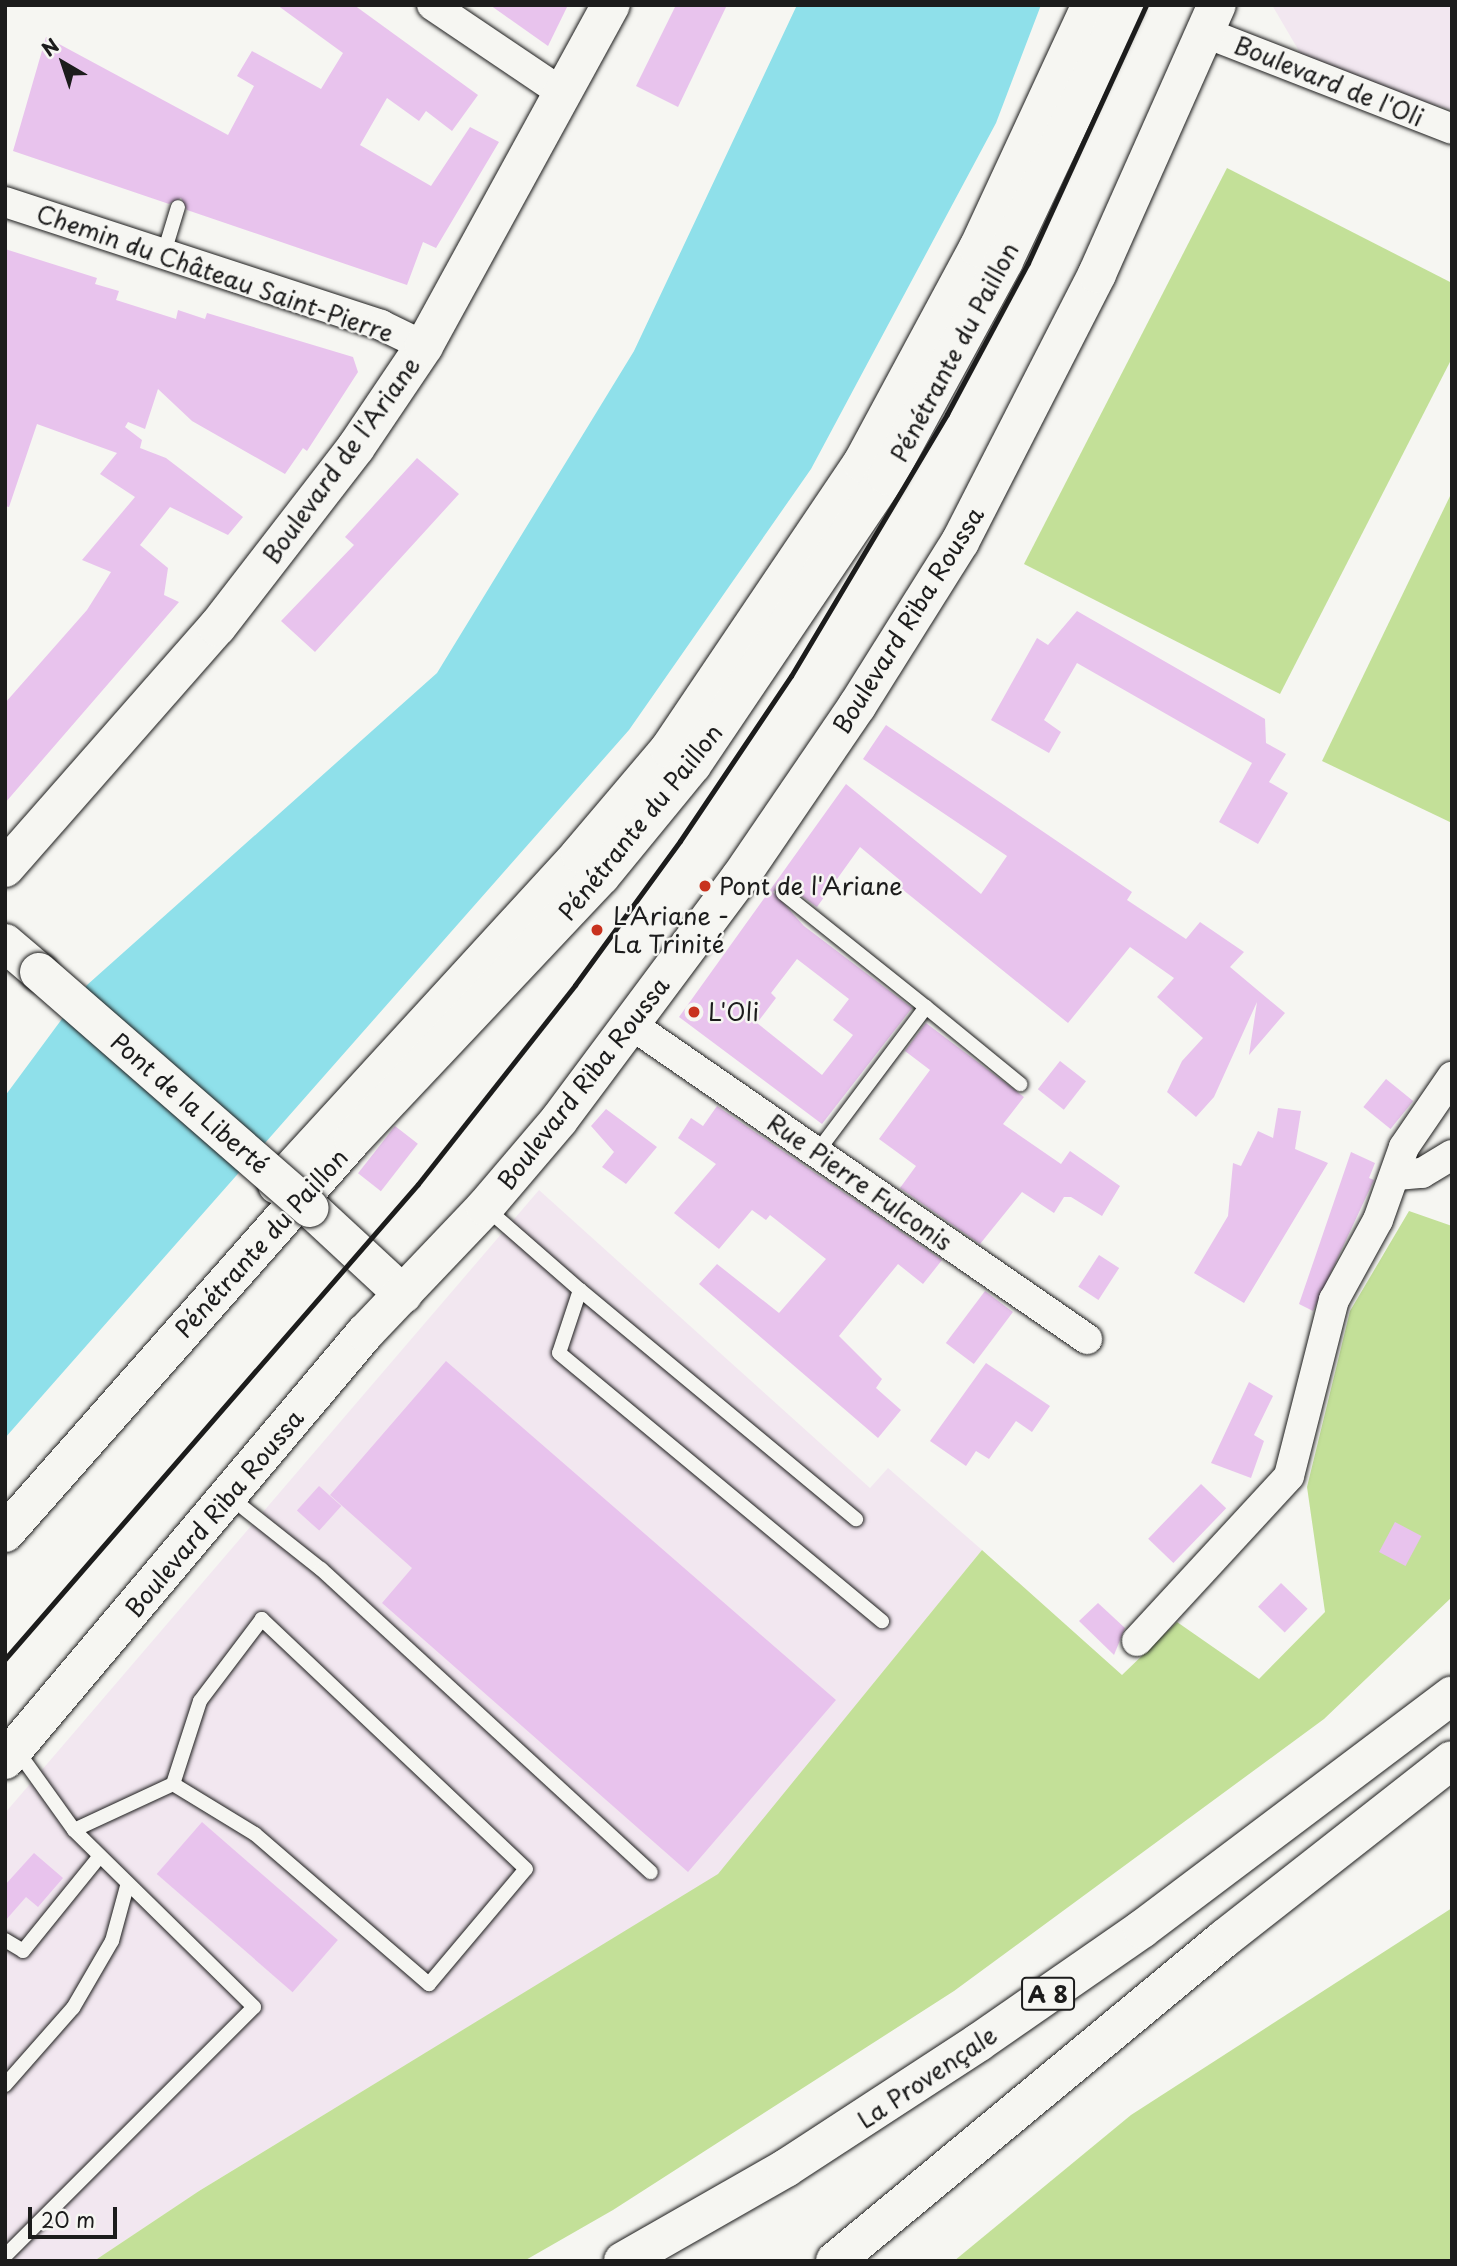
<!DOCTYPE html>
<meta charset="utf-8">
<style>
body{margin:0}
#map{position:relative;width:1457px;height:2266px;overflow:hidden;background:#f6f6f2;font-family:"Playpen Sans",sans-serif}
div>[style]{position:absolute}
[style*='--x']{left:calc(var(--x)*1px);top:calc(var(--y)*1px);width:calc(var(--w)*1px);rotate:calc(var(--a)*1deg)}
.built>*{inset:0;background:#f2e7f0}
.green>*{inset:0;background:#c3e098}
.water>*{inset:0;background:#8fe0ea}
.building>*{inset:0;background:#e8c3ed;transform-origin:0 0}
.roads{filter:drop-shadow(0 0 2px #1c1c1c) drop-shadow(0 0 2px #1c1c1c)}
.lane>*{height:14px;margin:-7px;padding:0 7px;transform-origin:7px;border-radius:7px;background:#f6f6f2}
.street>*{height:30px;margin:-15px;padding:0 15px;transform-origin:15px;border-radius:15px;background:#f6f6f2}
.secondary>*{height:38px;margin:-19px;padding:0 19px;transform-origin:19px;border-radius:19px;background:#f6f6f2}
.primary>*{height:38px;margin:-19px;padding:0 19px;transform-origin:19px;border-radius:19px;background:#f6f6f2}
.highway>*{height:38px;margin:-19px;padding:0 19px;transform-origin:19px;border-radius:19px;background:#f6f6f2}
.rail>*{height:5px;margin:-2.5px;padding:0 2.5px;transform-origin:2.5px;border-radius:2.5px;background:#1c1c1c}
.bridges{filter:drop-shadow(0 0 2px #1c1c1c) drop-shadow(0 0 2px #1c1c1c)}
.secondary-bridge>*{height:38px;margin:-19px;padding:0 19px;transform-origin:19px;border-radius:19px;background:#f6f6f2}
.dots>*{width:19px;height:19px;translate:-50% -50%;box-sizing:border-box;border:4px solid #f6f6f2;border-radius:50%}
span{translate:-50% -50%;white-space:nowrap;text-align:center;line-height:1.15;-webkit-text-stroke:5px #f6f6f2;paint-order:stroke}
.shield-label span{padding:2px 5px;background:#f6f6f2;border:2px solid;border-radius:5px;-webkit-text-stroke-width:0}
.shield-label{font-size:23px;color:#1c1c1c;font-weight:700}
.street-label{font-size:24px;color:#1c1c1c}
.poi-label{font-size:24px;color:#1c1c1c}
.left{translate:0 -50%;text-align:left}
.frame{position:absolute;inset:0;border:7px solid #1c1c1c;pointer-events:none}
.north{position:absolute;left:28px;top:28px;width:70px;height:70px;-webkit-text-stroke:5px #f6f6f2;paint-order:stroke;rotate:321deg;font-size:19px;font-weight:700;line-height:28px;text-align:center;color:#1c1c1c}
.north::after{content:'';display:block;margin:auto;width:24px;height:32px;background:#1c1c1c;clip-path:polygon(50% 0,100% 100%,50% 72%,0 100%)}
.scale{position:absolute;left:28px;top:2207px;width:89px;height:32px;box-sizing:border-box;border:4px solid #1c1c1c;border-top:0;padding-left:9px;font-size:21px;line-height:24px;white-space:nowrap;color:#1c1c1c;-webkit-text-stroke:5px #f6f6f2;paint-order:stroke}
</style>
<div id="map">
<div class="built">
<i style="clip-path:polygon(1272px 5px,1452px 5px,1452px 110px,1309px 68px)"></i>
<i style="clip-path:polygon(539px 1190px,870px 1488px,888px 1468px,982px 1550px,719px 1874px,199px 2191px,94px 2261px,5px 2261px,5px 1813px)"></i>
</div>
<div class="green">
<i style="clip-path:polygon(1227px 168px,1452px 283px,1452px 358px,1280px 694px,1024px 564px)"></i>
<i style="clip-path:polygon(1452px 492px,1452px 823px,1322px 761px)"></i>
<i style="clip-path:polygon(1409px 1211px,1452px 1226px,1452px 1597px,1324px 1719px,954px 1991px,613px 2210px,524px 2261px,94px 2261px,199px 2191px,718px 1874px,982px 1550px,1122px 1675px,1177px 1622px,1259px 1679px,1325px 1612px,1307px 1487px,1350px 1311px)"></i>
<i style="clip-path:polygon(1452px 1908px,1452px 2261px,954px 2261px,1131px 2115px)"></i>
</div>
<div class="water">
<i style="clip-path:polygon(797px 5px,1041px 5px,996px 123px,811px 469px,629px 730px,5px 1438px,5px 1096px,87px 985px,437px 673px,634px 351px)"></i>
</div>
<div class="building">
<i style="clip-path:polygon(277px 5px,354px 5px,478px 95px,452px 131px,426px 111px,419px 121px,387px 98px,360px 145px,431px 186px,470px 127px,499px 142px,436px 248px,423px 242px,407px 285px,187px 210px,181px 198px,169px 204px,13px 151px,46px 37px,228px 135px,254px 86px,237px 76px,252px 51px,321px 89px,343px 53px)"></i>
<i style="clip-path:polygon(490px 5px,568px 5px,548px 46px)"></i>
<i style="clip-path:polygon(676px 5px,727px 5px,678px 107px,636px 86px)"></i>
<i style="clip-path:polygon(5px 249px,97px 278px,95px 284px,119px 291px,116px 300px,176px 319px,178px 310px,205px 319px,207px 313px,353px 357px,358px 372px,307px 451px,303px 448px,285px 474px,192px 421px,158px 389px,145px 429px,128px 422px,125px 427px,142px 440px,140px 448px,166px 458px,243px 517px,228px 535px,170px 507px,140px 545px,168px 568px,164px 595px,179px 602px,5px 803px,5px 703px,87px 610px,111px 572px,82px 560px,135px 497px,100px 474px,117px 453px,37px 424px,9px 507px,5px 506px)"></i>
<i style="clip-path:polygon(417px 458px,459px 494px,315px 652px,281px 621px,354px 545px,345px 537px)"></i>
<i style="clip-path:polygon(1077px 611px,1265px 719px,1266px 743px,1286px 754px,1269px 782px,1288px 793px,1258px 844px,1219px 822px,1252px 763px,1077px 663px,1044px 720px,1061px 732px,1049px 753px,991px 720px,1037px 638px,1048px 645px)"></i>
<i style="clip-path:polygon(evenodd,886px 725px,1132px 892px,1127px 900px,1186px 939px,1200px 922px,1244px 952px,1230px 967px,1285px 1013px,1249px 1055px,1257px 1002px,1214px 1097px,1196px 1117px,1167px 1092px,1182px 1061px,1203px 1038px,1157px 997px,1174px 978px,1130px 947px,1068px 1023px,897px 885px,901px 881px,860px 847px,817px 907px,785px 884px,773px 892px,804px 926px,912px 1008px,822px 1124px,679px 1017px,846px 784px,981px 894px,1007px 856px,863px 759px,886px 725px,797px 959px,849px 999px,833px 1020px,853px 1035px,822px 1075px,757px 1023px,776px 998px,771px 993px,797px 959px)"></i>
<i style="clip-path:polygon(926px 1023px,1024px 1097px,1003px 1124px,1061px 1164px,1070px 1151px,1120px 1186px,1102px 1216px,1071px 1197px,1064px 1197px,1054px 1213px,1022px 1192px,980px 1244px,900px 1188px,916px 1166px,879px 1139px,930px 1070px,905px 1051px)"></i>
<i style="left:1060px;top:1061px;width:33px;height:36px;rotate:38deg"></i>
<i style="left:1386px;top:1079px;width:35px;height:36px;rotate:39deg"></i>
<i style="clip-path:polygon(717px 1106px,942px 1260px,923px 1284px,898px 1264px,839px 1336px,882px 1379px,876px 1388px,901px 1410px,878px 1438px,699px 1284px,717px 1264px,779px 1313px,826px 1259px,770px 1215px,766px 1220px,752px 1210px,719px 1249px,674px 1213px,716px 1164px,678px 1138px,691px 1118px,703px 1126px)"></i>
<i style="clip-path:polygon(1278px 1108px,1301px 1111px,1295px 1149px,1328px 1163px,1244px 1303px,1194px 1273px,1228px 1216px,1233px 1163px,1241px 1166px,1258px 1131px,1273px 1138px)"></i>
<i style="clip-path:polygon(606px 1109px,657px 1147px,626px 1184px,602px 1167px,614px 1152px,591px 1126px)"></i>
<i style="left:395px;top:1126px;width:29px;height:60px;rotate:38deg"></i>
<i style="clip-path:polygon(1351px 1152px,1375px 1163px,1369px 1178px,1374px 1180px,1313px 1311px,1299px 1304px)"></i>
<i style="left:1099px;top:1255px;width:24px;height:38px;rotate:33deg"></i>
<i style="left:985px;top:1291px;width:35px;height:65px;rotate:37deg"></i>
<i style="clip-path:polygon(446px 1361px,836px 1700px,688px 1872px,382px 1603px,412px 1568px,330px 1495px)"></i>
<i style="clip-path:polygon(986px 1363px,1050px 1406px,1032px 1432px,1016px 1421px,989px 1459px,976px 1451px,966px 1466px,930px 1441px)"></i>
<i style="clip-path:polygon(1249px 1382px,1273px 1396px,1254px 1435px,1264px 1441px,1251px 1478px,1211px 1463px)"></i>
<i style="left:1201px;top:1484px;width:35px;height:76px;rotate:44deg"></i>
<i style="left:319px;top:1486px;width:30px;height:33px;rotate:42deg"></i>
<i style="left:1395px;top:1522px;width:30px;height:34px;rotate:28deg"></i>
<i style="left:1281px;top:1583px;width:37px;height:33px;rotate:44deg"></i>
<i style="clip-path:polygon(1098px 1603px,1125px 1628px,1114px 1655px,1079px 1621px)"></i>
<i style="left:202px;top:1822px;width:180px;height:69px;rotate:41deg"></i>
<i style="clip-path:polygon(34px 1853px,63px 1878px,38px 1907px,26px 1897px,5px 1921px,5px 1885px)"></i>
</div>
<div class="roads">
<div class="lane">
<i style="--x:163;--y:256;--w:51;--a:-73"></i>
<i style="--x:783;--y:893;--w:183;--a:38.6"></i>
<i style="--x:926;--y:1007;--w:181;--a:126.9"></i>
<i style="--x:926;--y:1007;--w:122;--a:39.3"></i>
<i style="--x:486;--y:1208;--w:125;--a:41.1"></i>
<i style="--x:580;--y:1290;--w:66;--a:108.4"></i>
<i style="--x:559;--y:1353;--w:420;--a:39.7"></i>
<i style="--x:580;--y:1290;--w:359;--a:39.7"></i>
<i style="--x:230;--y:1497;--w:116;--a:38.4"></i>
<i style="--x:321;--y:1569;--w:448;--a:42.6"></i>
<i style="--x:74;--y:1830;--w:109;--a:-24.9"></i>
<i style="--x:173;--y:1784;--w:96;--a:31.4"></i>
<i style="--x:255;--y:1834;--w:230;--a:40.8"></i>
<i style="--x:429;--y:1984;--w:150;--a:-49.9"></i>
<i style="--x:526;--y:1869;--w:364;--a:-136.6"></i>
<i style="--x:262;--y:1619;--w:103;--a:127.1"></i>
<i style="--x:200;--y:1701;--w:87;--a:108"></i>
<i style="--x:5;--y:1940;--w:21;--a:31"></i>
<i style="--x:23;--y:1951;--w:122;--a:-51"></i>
<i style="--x:5;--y:2085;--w:103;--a:-48.6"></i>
<i style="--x:73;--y:2008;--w:78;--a:-59.8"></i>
<i style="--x:112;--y:1941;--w:57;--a:-74.7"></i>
<i style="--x:5;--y:2256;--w:352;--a:-45"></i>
<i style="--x:254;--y:2007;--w:252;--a:-135.5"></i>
<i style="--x:74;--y:1830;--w:100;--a:-125.6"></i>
</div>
<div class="street">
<i style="--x:432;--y:5;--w:159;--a:34"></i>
<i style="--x:1206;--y:33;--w:264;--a:21.3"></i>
<i style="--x:5;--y:202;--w:396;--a:18.1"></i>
<i style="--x:381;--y:325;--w:48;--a:26"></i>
<i style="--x:632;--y:1025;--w:553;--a:34.61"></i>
<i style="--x:1397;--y:1175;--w:25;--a:-5"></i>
<i style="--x:1422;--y:1173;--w:35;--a:-31"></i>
<i style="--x:1137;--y:1641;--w:224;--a:-47.3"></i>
<i style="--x:1289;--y:1476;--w:182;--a:-75.7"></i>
<i style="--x:1334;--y:1300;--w:91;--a:-61.2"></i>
<i style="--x:1378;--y:1220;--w:77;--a:-70.4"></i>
<i style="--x:1404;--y:1147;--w:85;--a:-55.6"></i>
</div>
<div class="secondary">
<i style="--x:5;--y:868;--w:321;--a:-48.7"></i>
<i style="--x:217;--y:627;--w:227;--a:-52.3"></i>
<i style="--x:356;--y:447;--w:122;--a:-56"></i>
<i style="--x:424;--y:346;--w:389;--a:-61.3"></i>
<i style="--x:5;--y:943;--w:45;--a:40.5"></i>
<i style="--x:310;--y:1208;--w:127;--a:42.8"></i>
<i style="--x:5;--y:1760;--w:559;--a:-49.87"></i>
<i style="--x:365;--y:1333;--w:174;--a:-46.4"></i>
<i style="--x:485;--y:1207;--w:114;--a:-49.6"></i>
<i style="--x:559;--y:1120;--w:304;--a:-53.3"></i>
<i style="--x:741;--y:876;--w:206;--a:-55.7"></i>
<i style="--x:857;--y:706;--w:194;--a:-57.9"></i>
<i style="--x:960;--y:542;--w:301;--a:-62.9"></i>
<i style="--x:1097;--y:274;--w:295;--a:-66"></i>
</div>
<div class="primary">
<i style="--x:277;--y:1185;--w:449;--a:-47.5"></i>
<i style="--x:580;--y:854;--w:138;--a:-49.7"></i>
<i style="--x:669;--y:749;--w:345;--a:-56"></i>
<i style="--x:862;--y:463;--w:244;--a:-61.7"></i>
<i style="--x:978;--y:248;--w:268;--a:-65.1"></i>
<i style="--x:5;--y:1533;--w:526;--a:-48.55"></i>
<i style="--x:353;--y:1139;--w:361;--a:-46.7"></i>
<i style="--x:601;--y:876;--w:144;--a:-50.7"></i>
<i style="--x:692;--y:765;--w:349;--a:-56"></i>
<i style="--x:887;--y:476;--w:245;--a:-61.4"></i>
<i style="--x:1004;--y:261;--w:283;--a:-64.7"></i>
</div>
<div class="highway">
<i style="--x:623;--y:2261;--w:188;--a:-29.7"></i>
<i style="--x:786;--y:2168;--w:230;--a:-33.1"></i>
<i style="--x:979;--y:2042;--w:198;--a:-34.7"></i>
<i style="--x:1142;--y:1929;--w:388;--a:-37"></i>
<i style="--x:835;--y:2261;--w:506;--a:-39.63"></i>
<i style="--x:1225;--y:1938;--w:288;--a:-38.1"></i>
</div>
</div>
<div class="rail">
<i style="--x:5;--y:1659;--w:629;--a:-48.99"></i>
<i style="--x:418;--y:1184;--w:253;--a:-51.7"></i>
<i style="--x:575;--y:985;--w:178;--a:-53.9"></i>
<i style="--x:680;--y:841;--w:199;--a:-56.1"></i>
<i style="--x:791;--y:676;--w:305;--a:-59.2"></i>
<i style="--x:947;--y:414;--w:171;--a:-61.8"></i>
<i style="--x:1028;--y:263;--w:284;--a:-65.4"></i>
</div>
<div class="bridges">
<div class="secondary-bridge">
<i style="--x:39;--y:972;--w:359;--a:41.1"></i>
</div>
</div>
<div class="dots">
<i style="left:705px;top:886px;background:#c8321e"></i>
<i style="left:597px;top:930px;background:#c8321e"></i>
<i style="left:694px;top:1012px;background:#c8321e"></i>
</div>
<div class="shield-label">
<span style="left:1048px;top:1994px">A 8</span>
</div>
<div class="street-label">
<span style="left:1329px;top:81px;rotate:22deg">Boulevard de l'Oli</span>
<span style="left:215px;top:273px;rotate:19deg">Chemin du Château Saint-Pierre</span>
<span style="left:954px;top:352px;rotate:-62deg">Pénétrante du Paillon</span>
<span style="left:341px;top:460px;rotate:-54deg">Boulevard de l'Ariane</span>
<span style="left:908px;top:620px;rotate:-58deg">Boulevard Riba Roussa</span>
<span style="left:640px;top:822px;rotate:-51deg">Pénétrante du Paillon</span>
<span style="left:583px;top:1083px;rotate:-52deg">Boulevard Riba Roussa</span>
<span style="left:190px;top:1103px;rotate:41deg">Pont de la Liberté</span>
<span style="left:860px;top:1182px;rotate:35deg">Rue Pierre Fulconis</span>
<span style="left:261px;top:1243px;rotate:-48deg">Pénétrante du Paillon</span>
<span style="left:214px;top:1513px;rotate:-50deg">Boulevard Riba Roussa</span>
<span style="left:927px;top:2077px;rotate:-34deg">La Provençale</span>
</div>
<div class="poi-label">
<span class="left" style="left:719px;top:886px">Pont de l'Ariane</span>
<span class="left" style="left:613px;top:930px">L'Ariane -<br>La Trinité</span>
<span class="left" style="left:708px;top:1012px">L'Oli</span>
</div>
<div class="frame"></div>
<div class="north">N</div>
<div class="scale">20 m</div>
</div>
